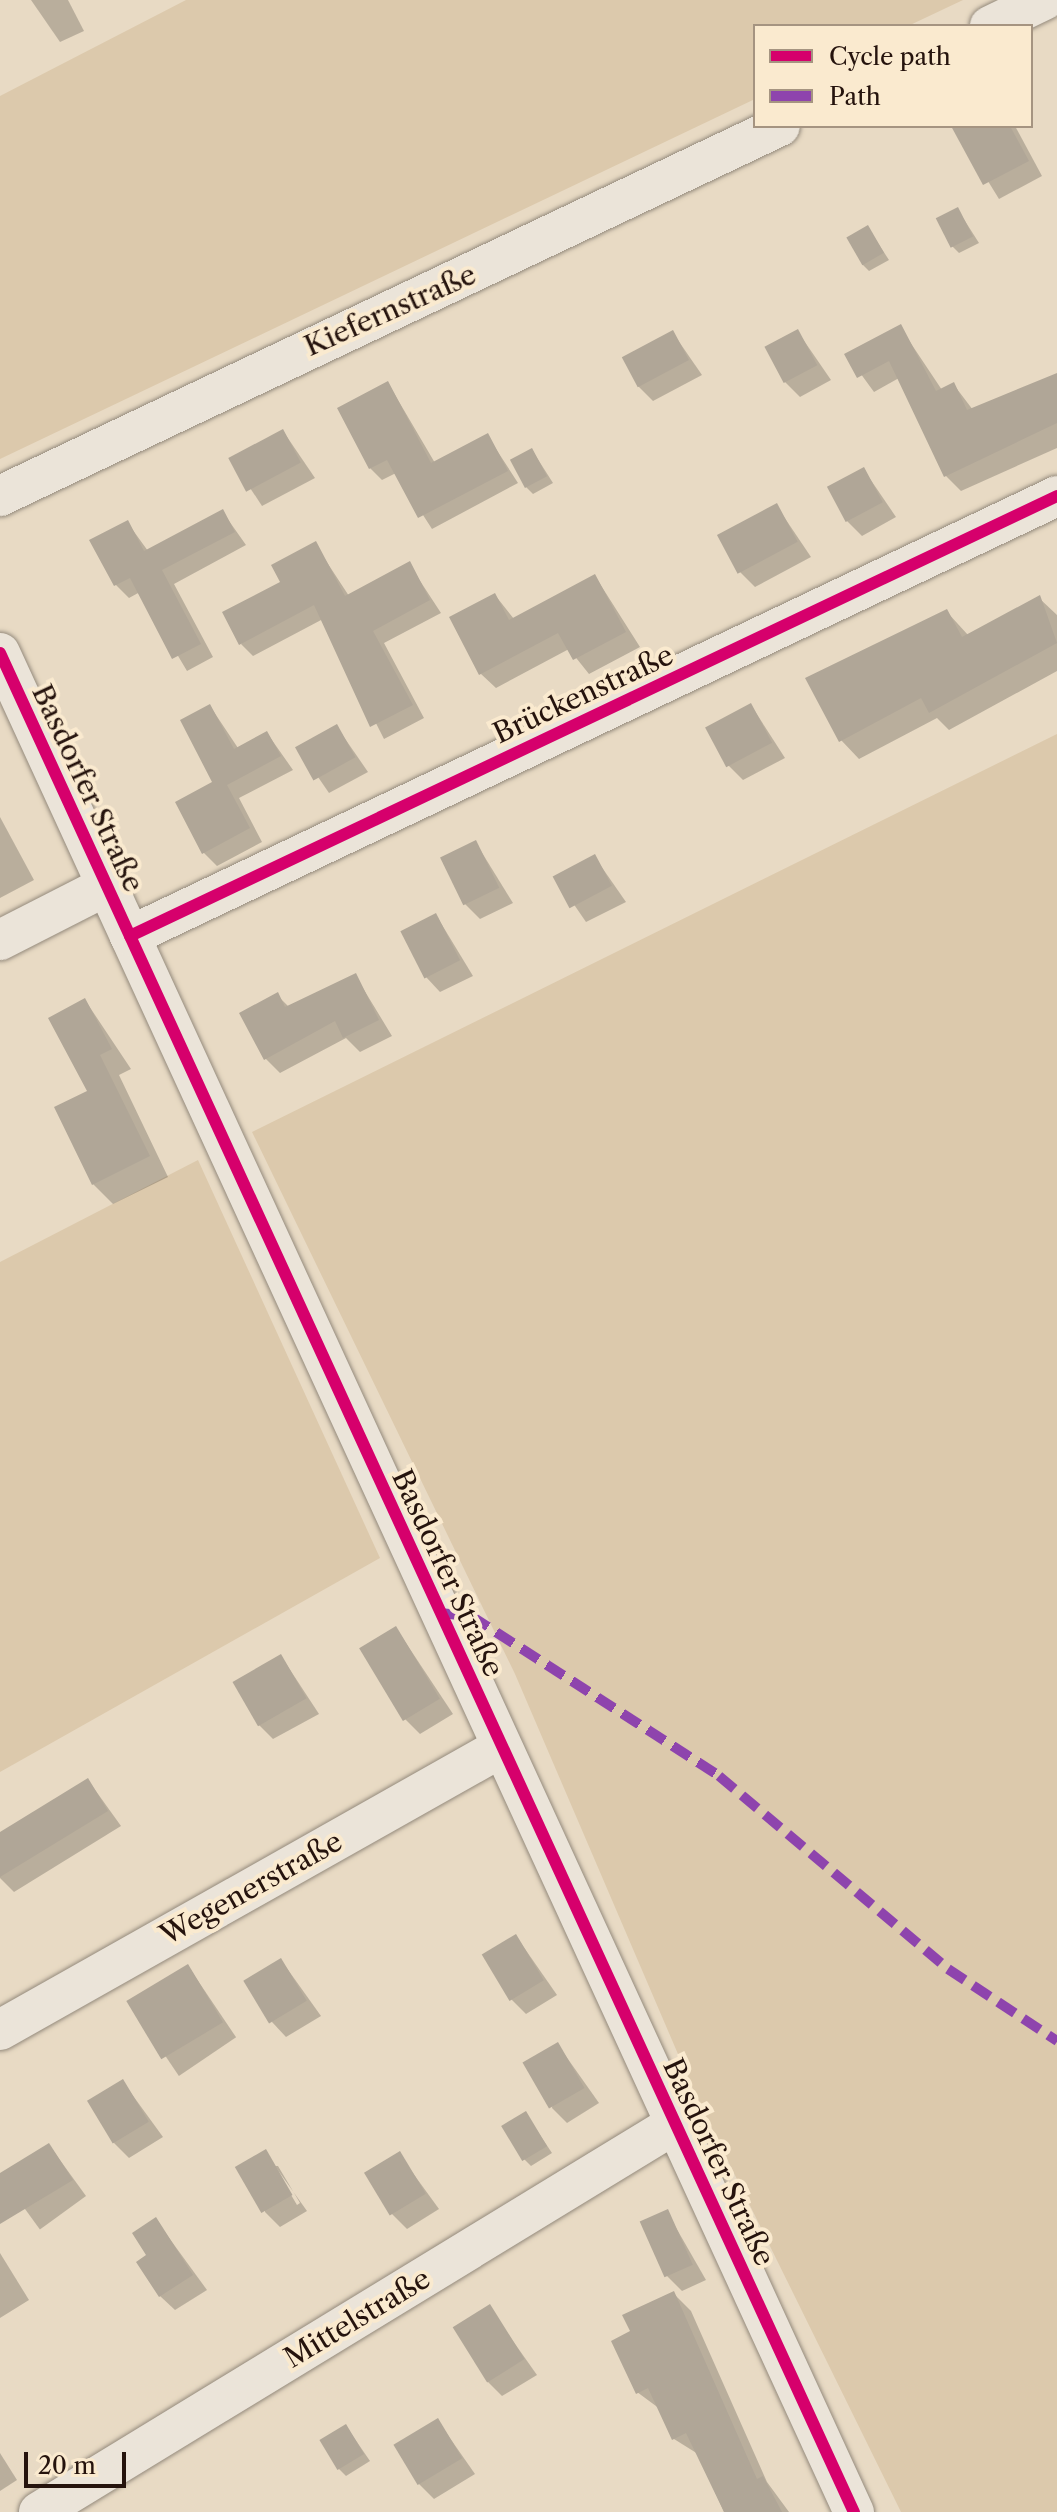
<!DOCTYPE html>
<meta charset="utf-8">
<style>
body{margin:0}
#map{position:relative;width:1057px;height:2512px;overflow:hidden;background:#e8dac4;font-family:"Libre Caslon Text",serif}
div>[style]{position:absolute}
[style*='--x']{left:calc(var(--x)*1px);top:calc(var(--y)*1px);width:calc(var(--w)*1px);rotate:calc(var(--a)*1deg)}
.green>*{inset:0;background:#dcc9ac}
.shadow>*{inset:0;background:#0003;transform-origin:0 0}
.building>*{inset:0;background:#b0a697;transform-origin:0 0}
.roads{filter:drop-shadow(0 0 2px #948a7c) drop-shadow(0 0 2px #948a7c)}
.street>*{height:40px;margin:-20px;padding:0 20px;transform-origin:20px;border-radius:20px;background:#ebe4d9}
.quiet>*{height:10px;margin-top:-5px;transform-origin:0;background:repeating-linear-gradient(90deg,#8e44ad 0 20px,transparent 0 30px)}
.cycleway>*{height:12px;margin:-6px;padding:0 6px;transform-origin:6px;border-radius:6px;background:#d6006c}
span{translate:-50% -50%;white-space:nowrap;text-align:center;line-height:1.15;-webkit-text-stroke:8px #faeacf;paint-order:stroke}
.street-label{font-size:28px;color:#25130d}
.legend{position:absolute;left:753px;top:24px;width:280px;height:104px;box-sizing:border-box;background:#faeacf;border:2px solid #a59481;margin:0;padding:10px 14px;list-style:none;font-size:24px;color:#25130d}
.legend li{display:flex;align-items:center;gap:16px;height:40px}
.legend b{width:40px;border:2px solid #a59481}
.scale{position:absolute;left:24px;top:2452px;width:102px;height:36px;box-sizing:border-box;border:4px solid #25130d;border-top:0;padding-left:10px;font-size:24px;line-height:28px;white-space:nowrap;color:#25130d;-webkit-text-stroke:6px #faeacf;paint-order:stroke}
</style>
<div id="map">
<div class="green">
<i style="clip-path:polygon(186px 0,963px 0,908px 26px,755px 26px,755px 99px,0 459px,0 96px)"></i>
<i style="clip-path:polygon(1057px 734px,1057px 2512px,901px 2512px,696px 2096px,515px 1674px,252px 1132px)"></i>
<i style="clip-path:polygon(198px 1160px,380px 1558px,0 1772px,0 1262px)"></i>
</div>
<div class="shadow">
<i style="clip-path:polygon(31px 0,68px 0,84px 31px,60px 42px)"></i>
<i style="clip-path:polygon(954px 126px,1015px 126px,1042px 176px,999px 199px)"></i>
<i style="clip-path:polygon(958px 210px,979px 243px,959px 253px,952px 246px)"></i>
<i style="clip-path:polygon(868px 228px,889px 260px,869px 271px,862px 264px)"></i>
<i style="clip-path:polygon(900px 327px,942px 390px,954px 385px,973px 410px,1057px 374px,1057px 448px,961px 491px,946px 476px,899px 378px,874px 392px,847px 355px)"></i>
<i style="clip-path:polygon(798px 332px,831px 380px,800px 397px,785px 382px)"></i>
<i style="clip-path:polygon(673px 333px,702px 375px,653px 401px,638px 386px)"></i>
<i style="clip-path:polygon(388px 383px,435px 463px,487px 435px,518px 483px,432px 529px,396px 473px,382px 480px,370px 468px)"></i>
<i style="clip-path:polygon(283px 431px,315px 478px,262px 506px,231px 459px)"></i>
<i style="clip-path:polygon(532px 450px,553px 483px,533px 494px,526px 487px)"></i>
<i style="clip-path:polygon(864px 470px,896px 517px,862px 536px,847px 521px)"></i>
<i style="clip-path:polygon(776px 505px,811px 557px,755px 587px,740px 572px)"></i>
<i style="clip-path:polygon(222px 511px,246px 545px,174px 584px,213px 657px,187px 671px,140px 592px,129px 598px,116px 585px,92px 541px,127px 522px,148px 551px)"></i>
<i style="clip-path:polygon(315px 544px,349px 596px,409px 564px,441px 613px,384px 643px,424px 718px,384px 739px,323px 619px,253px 656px,241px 644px)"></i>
<i style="clip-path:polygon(595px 576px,640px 647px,589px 674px,569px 649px,496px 688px,481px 674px,495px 595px,514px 619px)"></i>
<i style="clip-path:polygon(1039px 598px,1057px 615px,1057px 671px,949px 730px,937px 718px,859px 759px,841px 740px,947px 612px,968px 635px)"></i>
<i style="clip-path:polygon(751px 705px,785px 758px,743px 780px,728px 765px)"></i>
<i style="clip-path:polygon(210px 706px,238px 748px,267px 733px,293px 770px,239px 798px,262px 842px,217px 866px,203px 852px,215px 783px)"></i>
<i style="clip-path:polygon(337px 727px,368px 772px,329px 793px,298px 748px)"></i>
<i style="clip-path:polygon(0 817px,34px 880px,0 898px)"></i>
<i style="clip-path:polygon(476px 843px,513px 903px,480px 919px,465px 904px)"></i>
<i style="clip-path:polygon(594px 856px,626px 902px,586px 922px,555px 877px)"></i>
<i style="clip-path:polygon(436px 915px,473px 976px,440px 992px,426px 977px)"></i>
<i style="clip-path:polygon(355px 975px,392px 1036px,360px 1052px,346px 1038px,280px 1073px,265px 1058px,277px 995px,289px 1007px)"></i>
<i style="clip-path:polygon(85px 1000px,131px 1069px,119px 1075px,168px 1177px,113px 1204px,93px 1184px)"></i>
<i style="clip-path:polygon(396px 1628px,453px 1714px,420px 1734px,405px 1719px)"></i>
<i style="clip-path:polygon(281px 1656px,319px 1714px,273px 1739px,258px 1724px)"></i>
<i style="clip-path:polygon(88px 1780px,121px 1826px,14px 1892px,0 1878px,0 1834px)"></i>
<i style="clip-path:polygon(516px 1936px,557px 1995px,526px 2014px,511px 1999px)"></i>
<i style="clip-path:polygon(281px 1960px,321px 2016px,286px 2037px,272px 2022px)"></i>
<i style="left:188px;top:1966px;width:86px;height:69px;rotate:56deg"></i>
<i style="clip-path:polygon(558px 2045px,599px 2103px,567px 2123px,552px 2108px)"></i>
<i style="clip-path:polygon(123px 2082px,163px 2137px,129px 2158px,114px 2143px)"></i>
<i style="clip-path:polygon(526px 2114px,552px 2153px,531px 2166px,524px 2159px)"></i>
<i style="left:49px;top:2145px;width:63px;height:57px;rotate:54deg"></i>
<i style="clip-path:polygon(evenodd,265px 2152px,307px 2211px,280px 2227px,265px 2212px,265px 2152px,274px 2166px,278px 2166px,300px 2203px,297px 2205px,274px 2166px)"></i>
<i style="clip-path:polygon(399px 2154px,439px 2209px,407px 2229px,392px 2214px)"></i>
<i style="clip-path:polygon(667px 2212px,706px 2280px,682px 2291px,667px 2276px)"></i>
<i style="clip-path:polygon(156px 2220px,207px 2290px,175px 2310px,160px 2296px,149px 2255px)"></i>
<i style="clip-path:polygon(0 2253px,29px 2300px,0 2318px)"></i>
<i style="clip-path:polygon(673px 2293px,691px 2311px,767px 2482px,789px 2512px,724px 2512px,698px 2454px,674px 2439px,660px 2409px,637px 2392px,633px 2332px)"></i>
<i style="clip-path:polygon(489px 2307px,537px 2375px,502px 2396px,487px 2381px)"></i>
<i style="clip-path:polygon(438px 2421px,475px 2474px,434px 2499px,419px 2484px)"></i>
<i style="clip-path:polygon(346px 2426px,370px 2461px,346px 2476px,339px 2469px)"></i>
<i style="clip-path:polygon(0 2453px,17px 2480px,0 2491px)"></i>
</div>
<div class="building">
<i style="clip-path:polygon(951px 126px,1010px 126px,1029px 161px,983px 185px)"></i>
<i style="left:958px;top:207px;width:33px;height:25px;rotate:63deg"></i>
<i style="left:868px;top:225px;width:32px;height:25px;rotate:60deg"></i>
<i style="clip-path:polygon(901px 324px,936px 391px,954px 382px,967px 410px,1057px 373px,1057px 423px,944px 477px,889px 361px,857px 378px,844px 354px)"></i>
<i style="left:798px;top:329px;width:41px;height:38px;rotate:62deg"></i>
<i style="left:673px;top:330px;width:34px;height:58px;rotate:62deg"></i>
<i style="clip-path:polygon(388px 381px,431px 463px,488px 433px,508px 471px,418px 518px,387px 460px,369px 469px,337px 408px)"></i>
<i style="left:283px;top:429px;width:38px;height:62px;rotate:62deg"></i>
<i style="left:532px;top:448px;width:32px;height:25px;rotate:62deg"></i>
<i style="left:864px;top:467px;width:40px;height:42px;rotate:62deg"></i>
<i style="left:777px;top:503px;width:44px;height:68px;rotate:62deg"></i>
<i style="clip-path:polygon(223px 509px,235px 532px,162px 570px,201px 644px,172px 659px,130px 578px,114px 586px,89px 540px,128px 520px,144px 551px)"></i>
<i style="clip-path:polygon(316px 541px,345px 596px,410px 561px,430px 600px,373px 631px,413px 705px,370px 727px,314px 605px,239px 645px,222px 612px,280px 582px,271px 565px)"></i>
<i style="clip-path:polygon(595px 574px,626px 632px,573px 660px,558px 633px,479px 675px,449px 617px,495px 593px,509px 620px)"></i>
<i style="clip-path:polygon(1040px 595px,1057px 643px,929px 713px,921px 698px,839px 742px,805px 678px,947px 609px,962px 637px)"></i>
<i style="left:751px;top:703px;width:45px;height:52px;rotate:62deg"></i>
<i style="clip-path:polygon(210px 704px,234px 749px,267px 731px,281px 756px,227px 785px,250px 828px,202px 854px,175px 802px,212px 782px,180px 720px)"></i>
<i style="left:337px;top:724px;width:38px;height:48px;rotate:61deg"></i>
<i style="left:476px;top:840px;width:53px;height:40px;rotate:64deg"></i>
<i style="left:595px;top:854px;width:36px;height:48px;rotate:62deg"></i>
<i style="left:436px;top:913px;width:53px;height:40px;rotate:63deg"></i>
<i style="clip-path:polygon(356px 973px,379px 1020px,343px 1038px,335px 1021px,264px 1060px,239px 1013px,278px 992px,285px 1007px)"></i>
<i style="clip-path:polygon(85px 998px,112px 1049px,100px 1055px,150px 1156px,92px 1185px,54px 1107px,87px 1091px,48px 1018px)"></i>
<i style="left:396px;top:1626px;width:85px;height:43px;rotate:59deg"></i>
<i style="left:281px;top:1654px;width:51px;height:56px;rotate:60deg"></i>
<i style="clip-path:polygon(88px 1778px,108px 1811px,0 1877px,0 1832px)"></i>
<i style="left:516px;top:1934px;width:54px;height:40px;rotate:59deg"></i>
<i style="left:281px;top:1958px;width:50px;height:44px;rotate:59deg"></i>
<i style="left:188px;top:1964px;width:68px;height:72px;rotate:59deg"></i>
<i style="left:558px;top:2042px;width:53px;height:41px;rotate:60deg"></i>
<i style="left:123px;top:2079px;width:50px;height:42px;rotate:59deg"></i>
<i style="left:526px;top:2111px;width:41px;height:29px;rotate:59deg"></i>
<i style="clip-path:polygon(49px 2143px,73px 2180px,0 2224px,0 2173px)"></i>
<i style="left:266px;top:2149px;width:53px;height:36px;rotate:60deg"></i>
<i style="left:400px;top:2151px;width:50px;height:42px;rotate:59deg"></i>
<i style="left:668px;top:2209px;width:61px;height:31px;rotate:66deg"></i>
<i style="clip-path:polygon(156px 2217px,193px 2275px,159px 2297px,136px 2262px,146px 2255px,132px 2233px)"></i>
<i style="clip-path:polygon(674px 2291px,757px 2479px,763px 2476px,782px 2512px,724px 2512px,686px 2433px,672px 2440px,648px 2388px,636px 2394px,611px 2341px,630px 2331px,622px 2315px)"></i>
<i style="left:490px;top:2304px;width:65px;height:44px;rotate:58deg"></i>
<i style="left:438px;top:2418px;width:47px;height:52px;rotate:59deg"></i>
<i style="left:346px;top:2424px;width:35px;height:31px;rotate:59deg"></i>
</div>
<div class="roads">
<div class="street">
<i style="--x:990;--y:26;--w:60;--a:-25.7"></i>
<i style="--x:0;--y:496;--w:863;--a:-25.38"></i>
<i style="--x:0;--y:653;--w:2046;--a:65.33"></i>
<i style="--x:130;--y:936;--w:1026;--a:-25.39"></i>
<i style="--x:0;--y:940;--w:119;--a:-27"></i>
<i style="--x:0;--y:2030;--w:576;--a:-29.41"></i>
<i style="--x:39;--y:2512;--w:745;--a:-31.39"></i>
</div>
</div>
<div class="quiet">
<i style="--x:440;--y:1613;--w:31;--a:6"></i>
<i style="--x:471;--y:1616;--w:295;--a:32.8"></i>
<i style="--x:719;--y:1776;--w:299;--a:40.1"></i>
<i style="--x:948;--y:1969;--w:131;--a:33.4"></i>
</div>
<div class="cycleway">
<i style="--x:0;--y:653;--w:2046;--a:65.33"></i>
<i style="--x:130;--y:936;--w:1026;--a:-25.39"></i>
</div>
<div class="street-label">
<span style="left:390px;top:310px;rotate:-24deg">Kiefernstraße</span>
<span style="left:583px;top:694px;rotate:-25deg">Brückenstraße</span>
<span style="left:88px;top:788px;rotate:65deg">Basdorfer Straße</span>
<span style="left:448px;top:1573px;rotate:65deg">Basdorfer Straße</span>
<span style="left:251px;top:1888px;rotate:-29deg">Wegenerstraße</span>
<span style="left:719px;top:2162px;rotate:65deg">Basdorfer Straße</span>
<span style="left:357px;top:2318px;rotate:-31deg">Mittelstraße</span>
</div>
<ul class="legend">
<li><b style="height:10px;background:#d6006c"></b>Cycle path</li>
<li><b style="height:10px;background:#8e44ad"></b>Path</li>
</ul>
<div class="scale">20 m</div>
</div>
